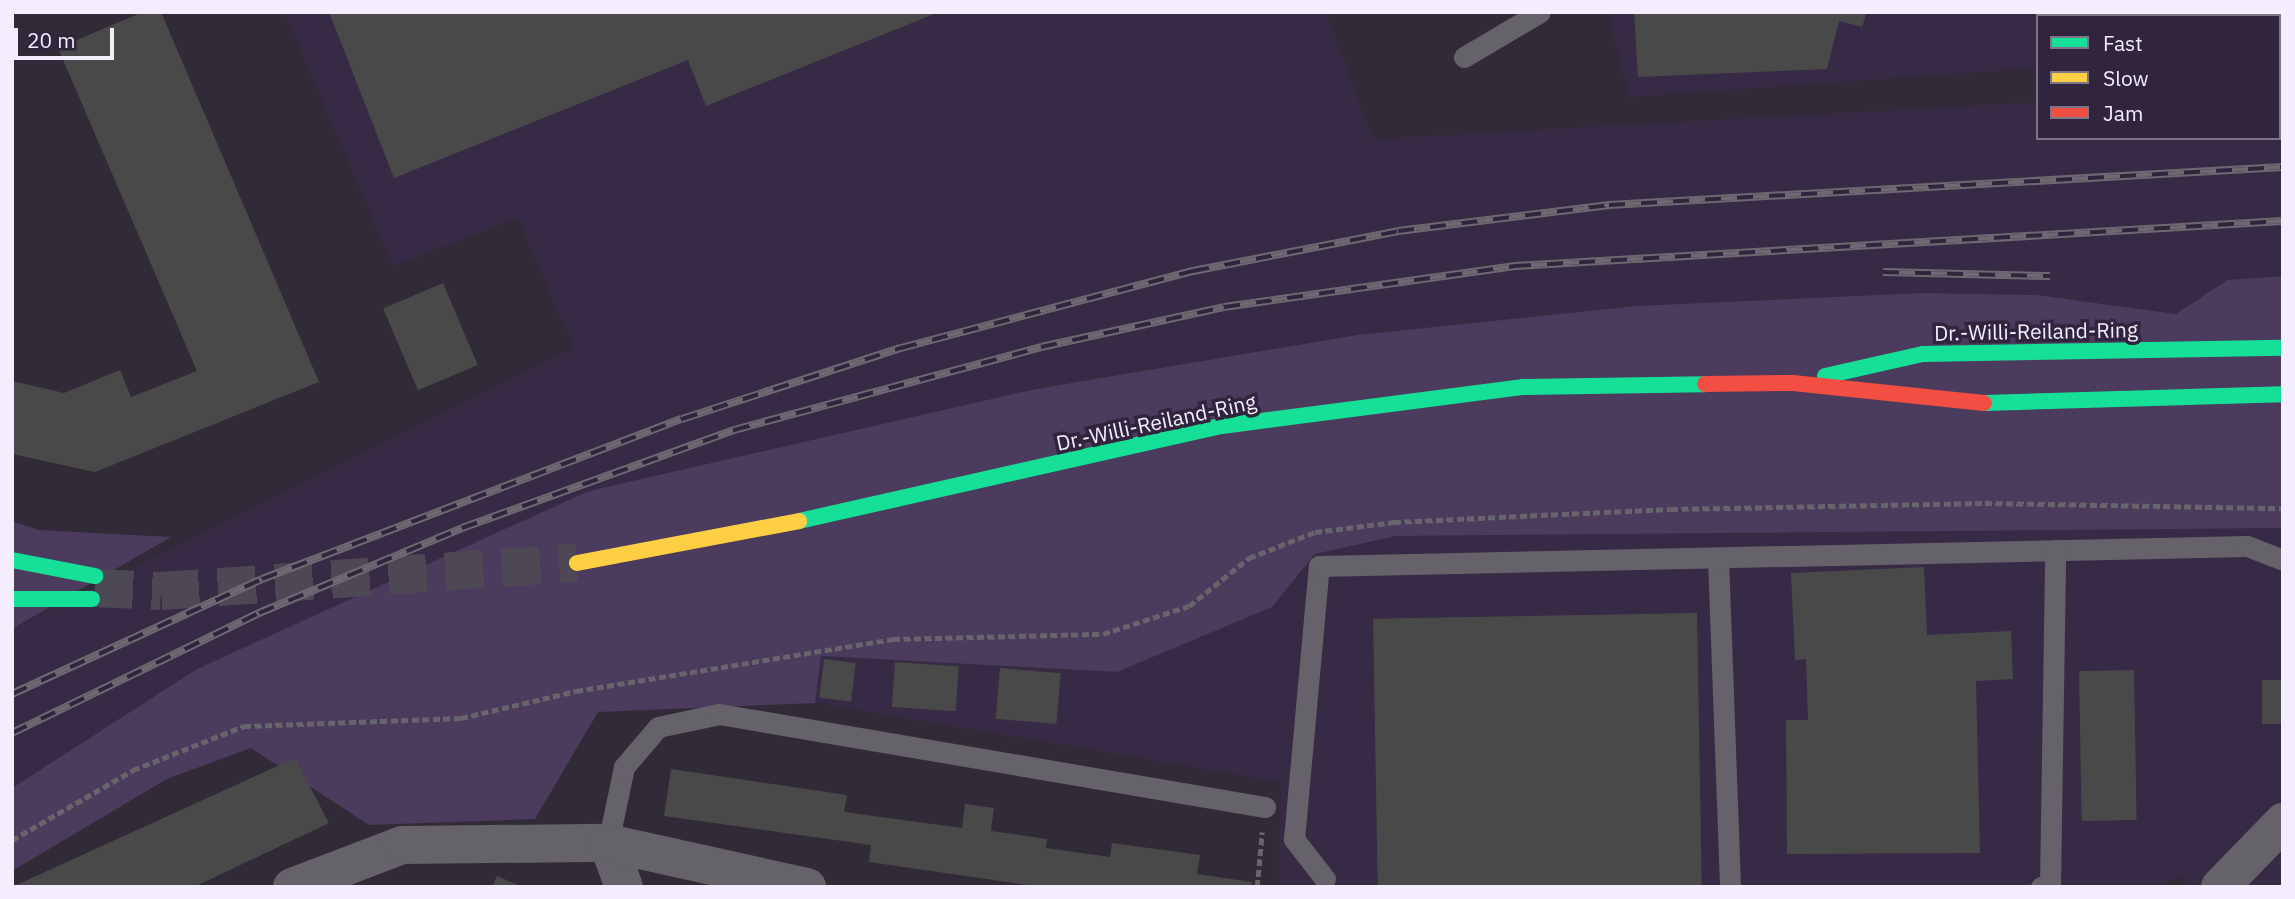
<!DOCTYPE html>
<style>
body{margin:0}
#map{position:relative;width:2295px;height:899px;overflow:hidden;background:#312b37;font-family:"IBM Plex Sans",sans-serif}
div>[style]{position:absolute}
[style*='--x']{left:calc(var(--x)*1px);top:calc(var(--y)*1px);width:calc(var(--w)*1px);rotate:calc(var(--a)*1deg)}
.built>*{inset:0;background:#372a45}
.green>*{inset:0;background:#4b3b5c}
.building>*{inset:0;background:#494949;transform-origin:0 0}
.highway-tunnel>*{height:38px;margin-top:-19px;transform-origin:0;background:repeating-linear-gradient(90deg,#4e4855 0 38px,transparent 0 57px)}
.path>*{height:4.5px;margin-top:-2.25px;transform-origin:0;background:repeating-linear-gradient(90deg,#68646c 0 7px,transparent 0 10.5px)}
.lane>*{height:21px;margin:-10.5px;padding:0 10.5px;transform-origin:10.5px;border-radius:10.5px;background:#656269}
.street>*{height:38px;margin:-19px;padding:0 19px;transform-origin:19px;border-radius:19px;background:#656269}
.fast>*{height:16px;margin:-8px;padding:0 8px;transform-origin:8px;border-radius:8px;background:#16e098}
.slow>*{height:16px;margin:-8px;padding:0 8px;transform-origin:8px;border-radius:8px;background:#ffcf43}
.jam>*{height:16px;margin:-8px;padding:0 8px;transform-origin:8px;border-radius:8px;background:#f24e42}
.rail>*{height:8px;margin-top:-4px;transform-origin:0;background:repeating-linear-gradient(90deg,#30253d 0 16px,#6c6971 0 32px);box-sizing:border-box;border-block:2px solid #6c6971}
span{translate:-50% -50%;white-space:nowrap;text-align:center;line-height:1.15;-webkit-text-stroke:7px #30253d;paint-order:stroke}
.street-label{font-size:21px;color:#f4edfd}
.frame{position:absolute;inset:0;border:14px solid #f4edfd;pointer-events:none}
.legend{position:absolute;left:2036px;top:14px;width:245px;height:126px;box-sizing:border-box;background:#30253d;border:2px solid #7e758a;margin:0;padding:9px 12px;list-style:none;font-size:21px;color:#f4edfd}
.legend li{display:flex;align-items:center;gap:14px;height:35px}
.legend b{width:35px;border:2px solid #7e758a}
.scale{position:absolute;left:14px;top:28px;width:100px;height:32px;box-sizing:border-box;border:4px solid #f4edfd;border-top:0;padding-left:9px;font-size:21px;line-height:24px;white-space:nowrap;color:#f4edfd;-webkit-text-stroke:5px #30253d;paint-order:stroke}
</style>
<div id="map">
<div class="built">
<i style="clip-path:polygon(284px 12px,1326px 12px,1373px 139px,2038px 102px,2038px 138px,2279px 138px,2279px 16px,2038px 16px,2038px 68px,1629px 97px,1611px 25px,1615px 12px,2283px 12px,2283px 276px,2227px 280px,2176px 314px,2037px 295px,1922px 293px,1636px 306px,1357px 335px,1036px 389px,814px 442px,197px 669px,12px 788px,12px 629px,574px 348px,518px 218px,393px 266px)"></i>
<i style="clip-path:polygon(2228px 523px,2283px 528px,2283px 887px,2189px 887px,2181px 876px,2161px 887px,1278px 887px,1281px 782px,815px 703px,821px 656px,1117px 672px,1271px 607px,1315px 554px,1396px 536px)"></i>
</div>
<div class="green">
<i style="clip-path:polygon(2283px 276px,2283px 528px,1396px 536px,1315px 554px,1272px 607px,1117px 672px,821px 656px,815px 703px,598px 712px,535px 819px,369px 825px,251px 748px,167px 779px,12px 871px,12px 788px,197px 669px,589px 491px,1036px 389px,1357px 335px,1636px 306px,1922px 293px,2037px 295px,2176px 314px,2227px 280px)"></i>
<i style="clip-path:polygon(12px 521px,39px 530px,171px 537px,12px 629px)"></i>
</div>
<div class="building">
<i style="clip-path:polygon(143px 12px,161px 12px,319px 382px,95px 472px,12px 454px,12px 381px,64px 393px,120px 370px,131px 397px,197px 371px,58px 48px)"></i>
<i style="clip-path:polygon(329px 12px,939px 12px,706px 106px,688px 60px,394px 178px)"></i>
<i style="clip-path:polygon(1634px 12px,1867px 12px,1862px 27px,1839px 21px,1827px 69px,1638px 77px)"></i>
<i style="left:443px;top:283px;width:89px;height:65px;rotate:67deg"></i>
<i style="clip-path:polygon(1924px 567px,1927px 635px,2011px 631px,2013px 679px,1976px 681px,1980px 853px,1787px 854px,1786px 720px,1808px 720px,1806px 659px,1795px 660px,1791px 573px)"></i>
<i style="left:1697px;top:613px;width:274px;height:324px;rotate:89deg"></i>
<i style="left:824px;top:659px;width:32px;height:39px;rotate:7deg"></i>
<i style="left:895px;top:662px;width:64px;height:45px;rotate:4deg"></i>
<i style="left:1000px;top:668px;width:61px;height:51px;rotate:5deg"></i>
<i style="left:2134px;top:670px;width:150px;height:55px;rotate:89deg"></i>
<i style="left:2262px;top:680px;width:21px;height:44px"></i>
<i style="clip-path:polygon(295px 758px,329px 823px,194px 887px,12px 887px)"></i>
<i style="clip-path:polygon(671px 769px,847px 795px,844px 812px,962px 828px,965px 804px,994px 808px,991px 831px,1047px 839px,1046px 848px,1110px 857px,1112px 843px,1200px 855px,1197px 874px,1252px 882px,1251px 887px,1042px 887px,869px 862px,871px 845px,664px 816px)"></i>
<i style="clip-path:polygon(497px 876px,523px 887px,492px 887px)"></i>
</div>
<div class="highway-tunnel">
<i style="--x:95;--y:588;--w:66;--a:2.6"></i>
<i style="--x:161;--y:591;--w:417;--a:-3.9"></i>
</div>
<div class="path">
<i style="--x:12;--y:840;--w:140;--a:-30"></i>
<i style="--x:133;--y:770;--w:119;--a:-21.6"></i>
<i style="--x:244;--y:726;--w:217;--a:-2.1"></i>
<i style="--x:461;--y:718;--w:118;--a:-13.2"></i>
<i style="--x:576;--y:691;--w:321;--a:-9.3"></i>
<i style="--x:893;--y:639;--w:210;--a:-1.4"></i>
<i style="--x:1103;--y:634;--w:90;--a:-18"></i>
<i style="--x:1189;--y:606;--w:77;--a:-38.7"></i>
<i style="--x:1249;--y:558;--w:71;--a:-21.5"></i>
<i style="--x:1315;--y:532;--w:80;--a:-7.2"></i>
<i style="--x:1394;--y:522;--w:277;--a:-2.7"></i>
<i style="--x:1671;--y:509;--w:314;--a:-1.1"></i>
<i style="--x:1985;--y:503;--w:298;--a:1"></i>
<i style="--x:1257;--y:887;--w:55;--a:-84.8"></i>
</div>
<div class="lane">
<i style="--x:1464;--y:57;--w:88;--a:-30.6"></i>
<i style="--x:1718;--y:558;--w:329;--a:87.9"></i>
<i style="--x:608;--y:843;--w:78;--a:-78.1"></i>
<i style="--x:624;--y:767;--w:52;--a:-49.6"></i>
<i style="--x:658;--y:727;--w:62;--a:-12"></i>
<i style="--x:719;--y:714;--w:554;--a:9.67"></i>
<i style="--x:1325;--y:879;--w:51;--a:-127.8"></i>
<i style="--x:1294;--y:839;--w:274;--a:-84.8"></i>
<i style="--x:1319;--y:566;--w:928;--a:-1.23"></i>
<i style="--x:2247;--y:546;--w:39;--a:21"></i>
<i style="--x:2041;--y:887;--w:9;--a:-18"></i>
<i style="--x:2050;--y:884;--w:334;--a:-89.1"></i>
</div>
<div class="street">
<i style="--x:608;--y:843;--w:47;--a:70"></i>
<i style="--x:292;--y:887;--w:118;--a:-20.9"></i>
<i style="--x:402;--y:845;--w:206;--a:-0.6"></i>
<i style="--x:608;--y:843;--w:204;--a:12.5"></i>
<i style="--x:2220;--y:887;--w:91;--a:-45.9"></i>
</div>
<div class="fast">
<i style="--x:1825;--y:376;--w:100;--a:-12.7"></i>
<i style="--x:1923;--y:354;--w:360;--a:-1"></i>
<i style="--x:1984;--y:403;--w:299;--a:-1.7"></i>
<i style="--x:799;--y:521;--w:434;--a:-12.7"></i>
<i style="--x:1222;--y:426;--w:304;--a:-7.4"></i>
<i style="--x:1523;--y:387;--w:182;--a:-0.9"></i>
<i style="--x:12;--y:560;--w:85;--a:10.9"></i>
<i style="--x:12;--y:599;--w:80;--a:0"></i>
</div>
<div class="slow">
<i style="--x:577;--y:563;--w:226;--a:-10.7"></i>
</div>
<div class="jam">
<i style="--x:1705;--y:384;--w:88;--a:-0.7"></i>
<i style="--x:1793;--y:383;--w:192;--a:6"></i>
</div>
<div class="rail">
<i style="--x:1883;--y:272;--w:167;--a:1.4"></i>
<i style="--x:12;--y:694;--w:275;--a:-24.7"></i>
<i style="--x:262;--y:579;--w:449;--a:-20.9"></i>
<i style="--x:682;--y:419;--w:230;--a:-18"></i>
<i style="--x:901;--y:348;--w:302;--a:-14.8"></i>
<i style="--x:1193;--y:271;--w:209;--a:-11"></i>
<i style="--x:1398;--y:231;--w:213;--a:-7"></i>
<i style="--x:1609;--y:205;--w:675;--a:-3.23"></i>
<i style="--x:12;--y:733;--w:275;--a:-25.9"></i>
<i style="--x:259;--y:613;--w:220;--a:-22.7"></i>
<i style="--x:462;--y:528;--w:289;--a:-19.8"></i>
<i style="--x:734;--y:430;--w:318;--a:-15.1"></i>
<i style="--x:1041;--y:347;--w:187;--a:-12.3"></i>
<i style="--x:1224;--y:307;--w:294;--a:-8"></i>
<i style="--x:1515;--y:266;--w:769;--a:-3.35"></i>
</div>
<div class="street-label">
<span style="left:2036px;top:331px;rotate:-1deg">Dr.-Willi-Reiland-Ring</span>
<span style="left:1156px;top:422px;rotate:-12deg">Dr.-Willi-Reiland-Ring</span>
</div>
<div class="frame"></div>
<ul class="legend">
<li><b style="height:9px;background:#16e098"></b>Fast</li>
<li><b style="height:9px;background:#ffcf43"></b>Slow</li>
<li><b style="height:9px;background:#f24e42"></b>Jam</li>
</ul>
<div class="scale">20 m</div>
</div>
